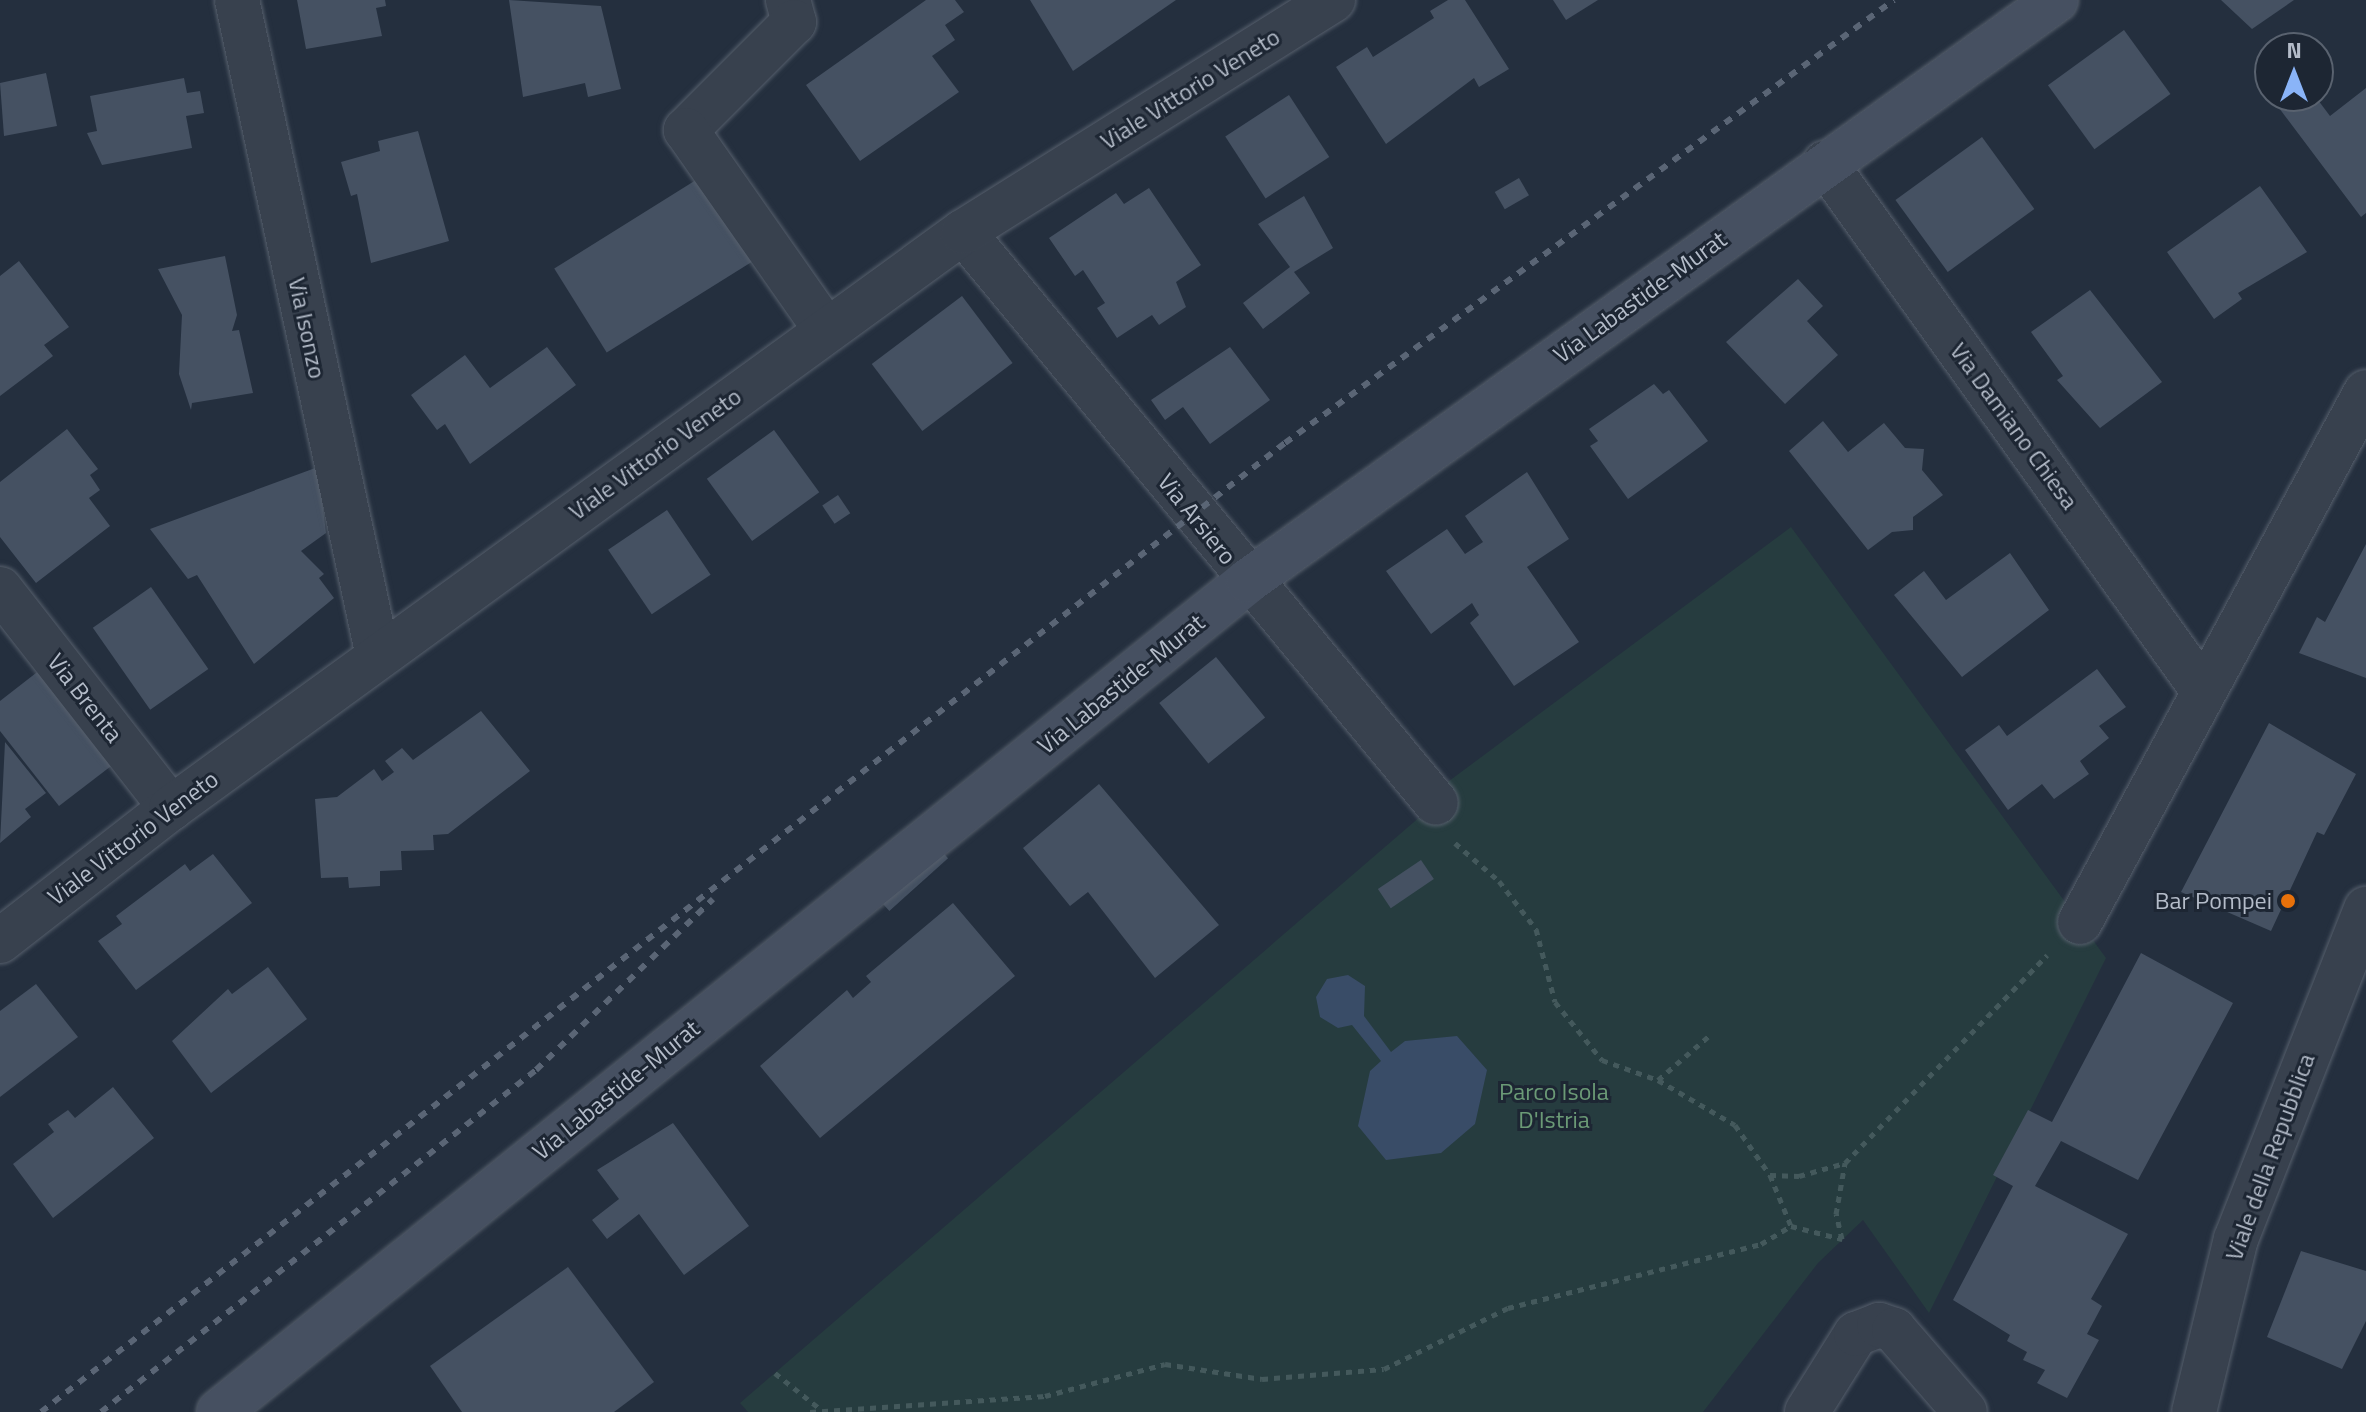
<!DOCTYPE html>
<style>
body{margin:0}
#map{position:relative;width:2366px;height:1412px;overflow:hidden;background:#242f3e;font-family:"Titillium Web",sans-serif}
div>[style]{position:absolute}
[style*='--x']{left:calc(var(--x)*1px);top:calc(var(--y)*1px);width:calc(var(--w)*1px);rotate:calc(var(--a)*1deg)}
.green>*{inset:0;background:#263c3f}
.water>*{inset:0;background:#394c67}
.building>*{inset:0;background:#455162;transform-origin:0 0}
.path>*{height:5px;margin-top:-2.5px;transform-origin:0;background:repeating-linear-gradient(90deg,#44595c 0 6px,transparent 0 12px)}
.roads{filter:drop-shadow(0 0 2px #565f6c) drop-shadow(0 0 2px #565f6c)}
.street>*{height:44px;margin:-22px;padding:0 22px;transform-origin:22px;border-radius:22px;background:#38414e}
.secondary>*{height:44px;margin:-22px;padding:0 22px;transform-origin:22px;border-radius:22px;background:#465061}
.rail>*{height:6px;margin-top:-3px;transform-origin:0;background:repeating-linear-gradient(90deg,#5a6575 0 8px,transparent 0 16px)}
.dots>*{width:22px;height:22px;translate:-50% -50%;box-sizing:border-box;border:4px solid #1d2633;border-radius:50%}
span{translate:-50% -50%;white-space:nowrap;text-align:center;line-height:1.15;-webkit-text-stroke:6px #1d2633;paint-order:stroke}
.street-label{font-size:24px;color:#b4bcc9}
.poi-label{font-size:24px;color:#b4bcc9}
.right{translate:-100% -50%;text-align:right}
.park-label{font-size:24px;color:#6b9a76}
.north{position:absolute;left:2254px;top:32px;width:80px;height:80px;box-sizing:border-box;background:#1d2633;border:2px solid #59626f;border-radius:50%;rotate:0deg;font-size:22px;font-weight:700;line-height:32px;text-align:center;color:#b4bcc9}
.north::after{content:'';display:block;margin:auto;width:28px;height:36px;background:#8ab4f8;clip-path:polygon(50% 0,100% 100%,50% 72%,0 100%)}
</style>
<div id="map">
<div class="green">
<i style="clip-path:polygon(1791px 527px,2106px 958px,1929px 1313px,1863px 1220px,1818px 1263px,1703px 1412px,748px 1412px,740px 1403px,1436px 803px,1445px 784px)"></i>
</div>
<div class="water">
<i style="clip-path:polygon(1348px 975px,1365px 986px,1364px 1016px,1391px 1052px,1405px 1041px,1457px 1036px,1487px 1070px,1475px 1124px,1441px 1153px,1386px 1160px,1358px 1126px,1370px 1071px,1381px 1061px,1352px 1025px,1338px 1028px,1320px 1017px,1316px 997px,1327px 979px)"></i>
</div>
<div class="building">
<i style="clip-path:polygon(297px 0,385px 0,386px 6px,376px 8px,382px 36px,306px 49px)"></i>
<i style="clip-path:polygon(509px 0,601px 6px,621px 89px,588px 97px,585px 83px,523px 97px)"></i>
<i style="clip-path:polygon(926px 0,955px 0,964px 12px,945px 25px,955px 40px,932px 56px,959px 92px,860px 161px,806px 85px)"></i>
<i style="clip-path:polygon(1030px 0,1176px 0,1073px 71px)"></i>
<i style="clip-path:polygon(1448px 0,1465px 0,1509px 69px,1479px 87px,1474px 78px,1386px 144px,1336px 67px,1367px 47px,1373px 57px,1434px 18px,1430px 11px)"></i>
<i style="clip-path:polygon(1553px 0,1598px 0,1566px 20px)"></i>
<i style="clip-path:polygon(2221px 0,2294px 0,2252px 29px)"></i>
<i style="left:2124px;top:30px;width:79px;height:94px;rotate:54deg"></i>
<i style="clip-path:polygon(46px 73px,57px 126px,4px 136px,0 83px)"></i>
<i style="clip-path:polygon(184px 78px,187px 93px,200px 91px,204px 113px,186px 116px,192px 148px,102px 165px,87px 133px,97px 131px,90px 96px)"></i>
<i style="clip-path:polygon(2366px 88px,2366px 213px,2361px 217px,2273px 100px,2315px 96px,2330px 116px)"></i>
<i style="left:1289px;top:95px;width:74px;height:76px;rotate:57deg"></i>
<i style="clip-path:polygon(418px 131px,449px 241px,371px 263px,357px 194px,351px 196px,341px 162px,380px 151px,378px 141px)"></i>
<i style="left:1982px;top:137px;width:89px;height:107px;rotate:54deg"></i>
<i style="left:712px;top:170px;width:99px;height:186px;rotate:58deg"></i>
<i style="left:1519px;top:178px;width:20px;height:28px;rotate:60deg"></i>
<i style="clip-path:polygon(2260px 186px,2307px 252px,2238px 293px,2242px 299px,2214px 319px,2167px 252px)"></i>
<i style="clip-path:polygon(1149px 188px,1201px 265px,1176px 282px,1186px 307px,1159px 325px,1152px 315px,1117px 338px,1097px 308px,1105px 303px,1083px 270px,1075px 276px,1049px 238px,1116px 193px,1124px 204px)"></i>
<i style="clip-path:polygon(1304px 196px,1333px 248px,1294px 272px,1310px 293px,1263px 329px,1243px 303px,1290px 267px,1258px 224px)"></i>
<i style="clip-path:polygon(225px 256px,237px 315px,232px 331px,239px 330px,253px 393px,192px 403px,191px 410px,179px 374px,182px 315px,158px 269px)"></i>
<i style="clip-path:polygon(19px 261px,69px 327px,44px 345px,53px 356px,0 396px,0 276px)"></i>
<i style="clip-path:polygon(1798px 279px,1823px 306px,1807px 321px,1838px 355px,1785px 404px,1726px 342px)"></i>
<i style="clip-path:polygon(2090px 290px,2162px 382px,2100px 428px,2057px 380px,2063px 376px,2031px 332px)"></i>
<i style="left:962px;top:296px;width:84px;height:113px;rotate:53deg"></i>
<i style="clip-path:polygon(547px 347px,576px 385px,470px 464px,445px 424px,437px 430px,411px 395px,465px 355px,490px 388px)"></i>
<i style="clip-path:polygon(1230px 347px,1270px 400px,1210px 444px,1183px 407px,1165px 420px,1151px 400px)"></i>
<i style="clip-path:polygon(1654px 384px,1663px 394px,1669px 390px,1708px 441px,1628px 499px,1590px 446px,1598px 441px,1589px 429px)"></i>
<i style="clip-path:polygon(1823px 421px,1848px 452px,1884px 423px,1905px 448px,1924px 449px,1922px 470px,1943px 495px,1913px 517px,1913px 530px,1892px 532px,1868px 550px,1789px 451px)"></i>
<i style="clip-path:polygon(67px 429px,98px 469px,90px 475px,100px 490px,89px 498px,110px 526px,36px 583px,0 537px,0 482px)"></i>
<i style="left:774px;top:430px;width:77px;height:83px;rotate:54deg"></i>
<i style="clip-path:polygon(318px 467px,326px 533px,301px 551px,324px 574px,319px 578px,334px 598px,254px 664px,197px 575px,188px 579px,150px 529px)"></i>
<i style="clip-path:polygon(1527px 472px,1569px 539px,1527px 567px,1579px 642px,1514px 686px,1470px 623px,1479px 615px,1472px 603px,1431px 634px,1386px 571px,1447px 529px,1465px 554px,1483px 542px,1465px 516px)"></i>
<i style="left:838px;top:495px;width:22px;height:19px;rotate:56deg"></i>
<i style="left:667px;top:510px;width:78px;height:71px;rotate:56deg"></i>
<i style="clip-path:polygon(2366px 544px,2366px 678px,2299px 653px,2317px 617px,2325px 622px)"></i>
<i style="clip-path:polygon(2010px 553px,2049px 610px,1962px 677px,1894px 595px,1924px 571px,1946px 600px)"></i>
<i style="left:151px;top:587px;width:100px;height:71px;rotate:55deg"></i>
<i style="left:1216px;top:657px;width:78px;height:73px;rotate:51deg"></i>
<i style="clip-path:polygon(45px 666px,119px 760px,59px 806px,0 731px,0 701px)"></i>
<i style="clip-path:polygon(2097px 669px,2126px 707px,2099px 726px,2109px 738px,2080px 761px,2089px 774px,2054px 799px,2042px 784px,2008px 810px,1965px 750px,1999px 725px,2007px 736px)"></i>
<i style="clip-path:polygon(481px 711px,530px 771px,448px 834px,433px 835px,434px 850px,401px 851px,402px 870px,380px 871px,380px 886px,349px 888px,348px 877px,321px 878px,315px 799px,337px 797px,374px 769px,382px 781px,394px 772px,385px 761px,402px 748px,413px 760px)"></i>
<i style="clip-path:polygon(2269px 723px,2356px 774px,2324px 835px,2317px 832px,2271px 931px,2181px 892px)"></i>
<i style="clip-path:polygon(5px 742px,46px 793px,25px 809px,31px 817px,0 843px)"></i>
<i style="clip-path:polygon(1099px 784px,1219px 925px,1155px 978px,1088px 892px,1070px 906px,1023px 848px)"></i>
<i style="left:938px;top:847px;width:15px;height:79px;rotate:48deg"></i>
<i style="clip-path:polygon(213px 854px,252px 903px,136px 990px,98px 941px,122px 924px,116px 916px,185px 864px,190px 871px)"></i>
<i style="left:1421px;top:860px;width:23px;height:52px;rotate:56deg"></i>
<i style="clip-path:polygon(953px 903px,1015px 976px,820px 1138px,760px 1066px,847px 990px,853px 998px,871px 982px,866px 976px)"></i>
<i style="clip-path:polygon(2141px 953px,2233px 1003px,2138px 1180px,2061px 1141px,2035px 1186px,2128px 1234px,2091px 1299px,2102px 1306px,2087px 1334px,2099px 1340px,2067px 1398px,2037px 1383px,2045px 1370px,2023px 1360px,2027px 1352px,2007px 1341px,2010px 1335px,1953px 1300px,2013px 1186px,1993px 1175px,2028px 1110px,2052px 1122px)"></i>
<i style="clip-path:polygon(268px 967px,307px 1019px,211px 1093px,172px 1041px,228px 989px,232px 994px)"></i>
<i style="clip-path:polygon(36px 984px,78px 1037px,0 1097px,0 1011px)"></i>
<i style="clip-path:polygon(113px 1087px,154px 1138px,53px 1218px,13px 1164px,54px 1132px,48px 1124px,68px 1110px,75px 1118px)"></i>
<i style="clip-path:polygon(673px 1123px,749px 1226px,684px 1275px,639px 1214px,607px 1239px,592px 1220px,619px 1199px,597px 1170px)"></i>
<i style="clip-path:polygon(2301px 1251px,2366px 1271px,2366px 1321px,2342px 1369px,2267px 1337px)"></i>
<i style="clip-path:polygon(568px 1267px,654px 1382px,614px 1412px,462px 1412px,430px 1366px)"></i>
</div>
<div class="path">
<i style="--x:1455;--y:843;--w:58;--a:40.8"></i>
<i style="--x:1499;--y:881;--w:61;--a:52.4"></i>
<i style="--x:1536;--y:929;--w:75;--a:75.4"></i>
<i style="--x:1555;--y:1002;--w:75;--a:51"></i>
<i style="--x:1602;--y:1060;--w:59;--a:19.7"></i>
<i style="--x:1658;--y:1080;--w:89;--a:30.3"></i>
<i style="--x:1735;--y:1125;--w:61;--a:55"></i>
<i style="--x:1770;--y:1175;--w:55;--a:67.6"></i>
<i style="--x:1791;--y:1226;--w:53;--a:14.3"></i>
<i style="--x:1842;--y:1239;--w:26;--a:-103"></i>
<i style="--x:1836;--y:1214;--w:52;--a:-80"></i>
<i style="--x:1658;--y:1080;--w:69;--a:-40.9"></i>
<i style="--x:1770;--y:1175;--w:29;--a:2"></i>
<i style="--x:1799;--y:1176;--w:48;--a:-15.8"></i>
<i style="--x:1845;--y:1163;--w:290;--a:-45.8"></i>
<i style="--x:775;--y:1373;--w:56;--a:38.5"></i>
<i style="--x:810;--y:1412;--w:236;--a:-3.9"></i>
<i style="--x:1045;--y:1396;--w:124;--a:-14.9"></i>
<i style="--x:1165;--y:1364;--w:98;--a:8.8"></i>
<i style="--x:1262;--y:1379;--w:122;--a:-4.7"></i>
<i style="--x:1384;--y:1369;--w:138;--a:-26.2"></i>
<i style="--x:1508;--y:1308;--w:261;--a:-14.2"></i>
<i style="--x:1761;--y:1244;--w:35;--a:-31"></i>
</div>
<div class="roads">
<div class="street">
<i style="--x:237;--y:0;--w:671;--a:77.87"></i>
<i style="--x:788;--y:0;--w:23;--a:75"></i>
<i style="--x:794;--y:22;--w:153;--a:135"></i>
<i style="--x:686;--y:130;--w:244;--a:55"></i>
<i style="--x:1825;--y:163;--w:647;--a:54.37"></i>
<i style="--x:963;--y:232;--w:741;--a:50.36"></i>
<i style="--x:0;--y:589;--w:278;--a:52"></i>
<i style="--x:2080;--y:922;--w:602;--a:-61.65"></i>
<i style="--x:0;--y:941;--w:217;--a:-37.9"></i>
<i style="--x:171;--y:808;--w:979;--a:-36.03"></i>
<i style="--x:963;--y:232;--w:437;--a:-32.1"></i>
<i style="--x:1807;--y:1412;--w:92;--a:-57.9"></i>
<i style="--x:1856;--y:1334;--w:25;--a:-21"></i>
<i style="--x:1879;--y:1325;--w:16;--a:18"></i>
<i style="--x:1894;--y:1330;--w:108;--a:49.1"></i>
<i style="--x:2194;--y:1412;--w:178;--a:-76.4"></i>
<i style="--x:2236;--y:1239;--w:355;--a:-68.5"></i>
</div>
<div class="secondary">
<i style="--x:219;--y:1412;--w:1323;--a:-38.92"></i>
<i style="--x:1248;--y:581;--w:995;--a:-35.72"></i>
</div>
</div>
<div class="rail">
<i style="--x:41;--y:1412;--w:1577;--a:-37.92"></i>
<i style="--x:1285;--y:443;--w:753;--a:-36.03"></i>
<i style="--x:101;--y:1412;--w:553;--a:-38.17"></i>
<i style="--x:536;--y:1070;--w:246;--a:-44"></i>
</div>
<div class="dots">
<i style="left:2288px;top:901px;background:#e8710a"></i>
</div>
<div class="street-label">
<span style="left:1190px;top:89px;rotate:-32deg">Viale Vittorio Veneto</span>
<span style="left:1640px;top:297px;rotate:-36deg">Via Labastide-Murat</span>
<span style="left:307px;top:328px;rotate:78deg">Via Isonzo</span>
<span style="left:2014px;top:426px;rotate:54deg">Via Damiano Chiesa</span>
<span style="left:655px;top:454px;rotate:-36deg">Viale Vittorio Veneto</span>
<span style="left:1197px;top:519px;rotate:51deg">Via Arsiero</span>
<span style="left:1121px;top:684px;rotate:-39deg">Via Labastide-Murat</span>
<span style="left:85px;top:698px;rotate:52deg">Via Brenta</span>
<span style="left:133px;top:838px;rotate:-37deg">Viale Vittorio Veneto</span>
<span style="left:616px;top:1090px;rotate:-39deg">Via Labastide-Murat</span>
<span style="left:2270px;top:1157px;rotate:-70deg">Viale della Repubblica</span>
</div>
<div class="poi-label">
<span class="right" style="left:2272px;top:901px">Bar Pompei</span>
</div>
<div class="park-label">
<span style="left:1554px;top:1106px">Parco Isola<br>D'Istria</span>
</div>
<div class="north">N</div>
</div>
